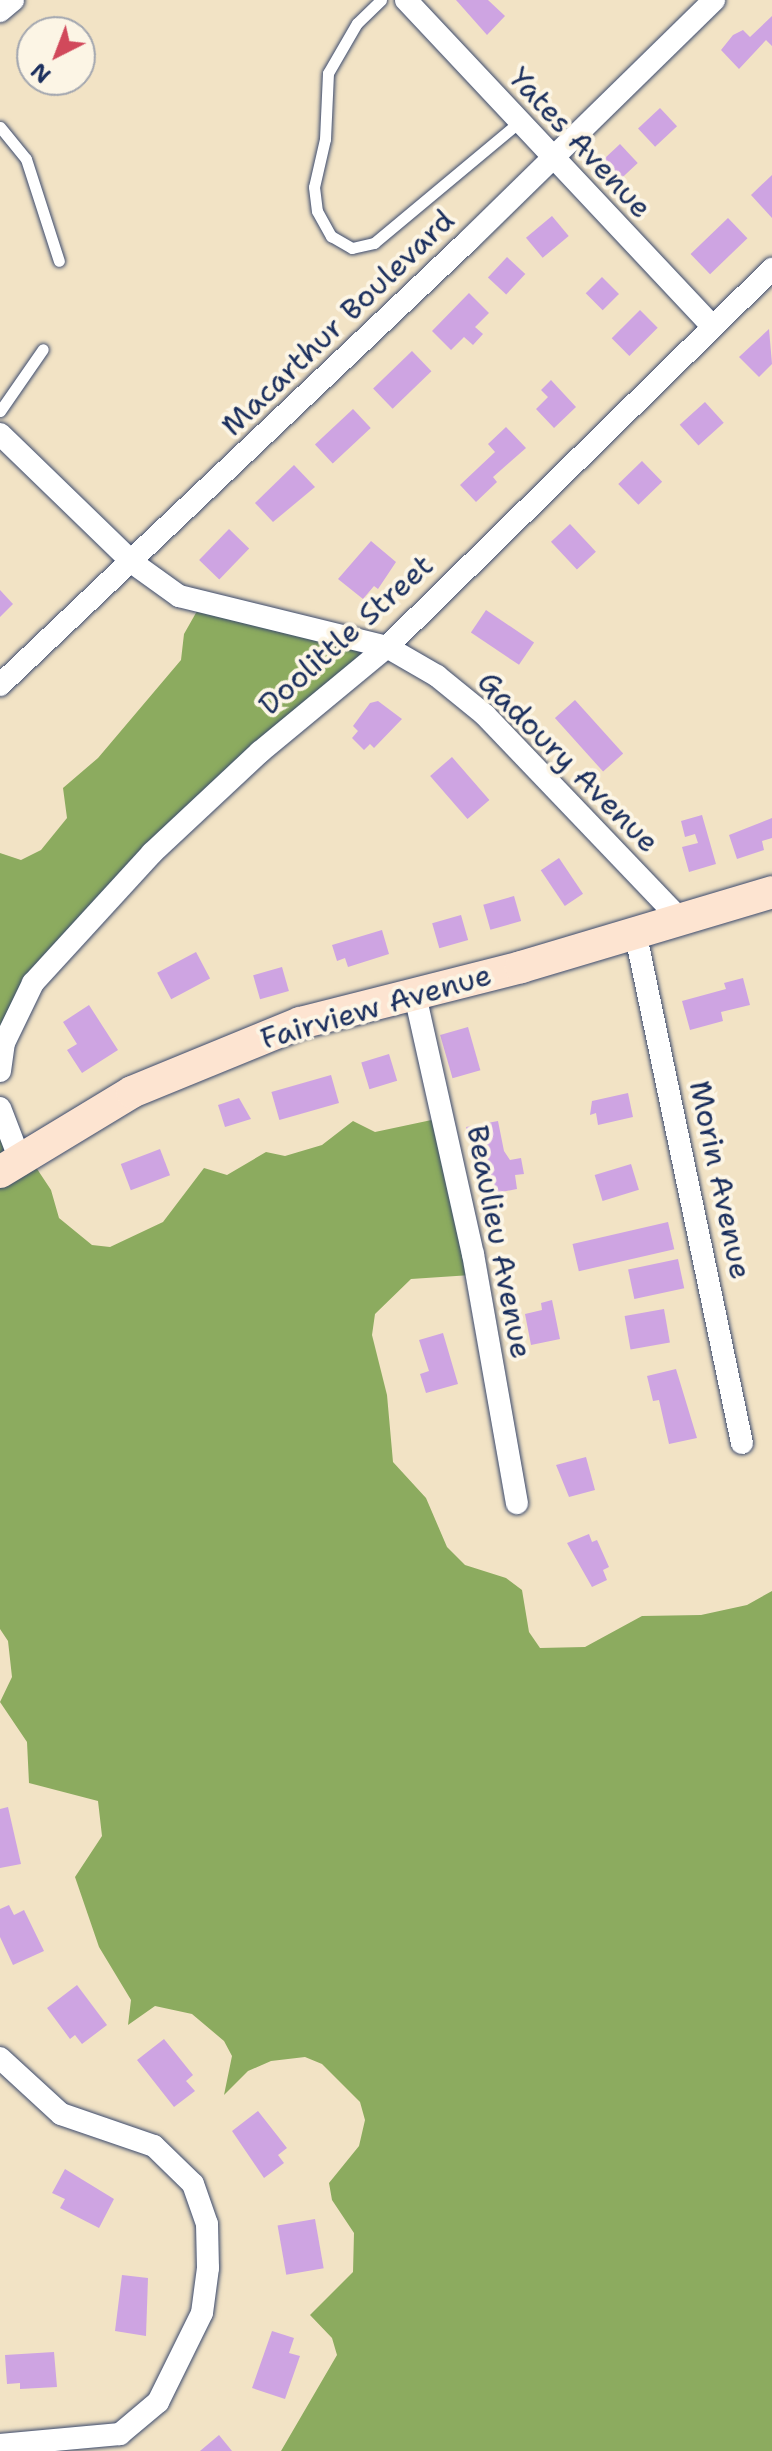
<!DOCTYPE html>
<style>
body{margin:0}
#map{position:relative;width:772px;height:2451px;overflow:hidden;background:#f2e3c5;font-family:"Shantell Sans",sans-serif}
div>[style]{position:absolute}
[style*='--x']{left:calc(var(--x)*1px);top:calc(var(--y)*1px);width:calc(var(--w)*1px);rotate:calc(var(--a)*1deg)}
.forest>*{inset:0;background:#8cab5f}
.building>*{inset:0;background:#cea4e2;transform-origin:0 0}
.roads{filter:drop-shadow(0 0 2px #3b4a6d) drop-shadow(0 0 2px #3b4a6d)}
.lane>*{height:11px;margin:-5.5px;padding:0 5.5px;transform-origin:5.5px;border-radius:5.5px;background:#fff}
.street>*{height:22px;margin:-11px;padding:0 11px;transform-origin:11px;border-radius:11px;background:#fff}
.secondary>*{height:32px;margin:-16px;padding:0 16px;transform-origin:16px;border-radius:16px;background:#fde4d1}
span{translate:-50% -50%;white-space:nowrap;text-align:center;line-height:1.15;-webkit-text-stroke:8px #fcf5e5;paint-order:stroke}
.street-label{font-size:30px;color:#1b2f5e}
.north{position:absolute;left:16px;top:16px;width:80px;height:80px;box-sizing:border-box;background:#fcf5e5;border:2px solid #a2a6af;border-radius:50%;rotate:222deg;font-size:22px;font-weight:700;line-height:32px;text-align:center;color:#1b2f5e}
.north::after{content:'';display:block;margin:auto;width:28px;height:36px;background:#d1495b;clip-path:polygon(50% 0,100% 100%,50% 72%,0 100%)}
</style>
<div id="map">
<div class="forest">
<i style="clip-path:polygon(201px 604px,372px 645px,43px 970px,0 1048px,0 853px,21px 860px,41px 850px,67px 818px,63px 788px,98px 758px,181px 660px,184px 634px)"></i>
<i style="clip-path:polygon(0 1113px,51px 1190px,59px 1218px,92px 1245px,110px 1247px,163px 1222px,204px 1168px,227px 1175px,266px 1152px,285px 1156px,322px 1145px,353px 1121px,375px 1132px,441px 1118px,471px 1275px,411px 1279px,375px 1314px,372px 1335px,387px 1395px,393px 1462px,426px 1498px,447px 1547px,465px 1565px,506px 1578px,522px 1590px,529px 1632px,540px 1648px,585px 1647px,642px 1616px,701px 1615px,747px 1605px,772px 1591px,772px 2451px,281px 2451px,337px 2355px,332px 2338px,310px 2315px,353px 2272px,354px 2233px,332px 2200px,329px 2183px,359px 2146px,365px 2120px,360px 2102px,322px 2064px,305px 2057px,271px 2061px,248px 2071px,224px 2095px,232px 2056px,224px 2041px,192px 2014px,155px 2006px,128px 2025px,131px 2000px,99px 1947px,75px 1877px,102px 1836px,98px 1801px,29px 1783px,27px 1742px,0 1702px,12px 1677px,8px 1641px,0 1629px)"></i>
</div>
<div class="building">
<i style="clip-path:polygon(456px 0,488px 0,505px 16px,487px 35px)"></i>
<i style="clip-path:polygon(772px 16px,772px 46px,766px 40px,739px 69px,721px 50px,733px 35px,743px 30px,750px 37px)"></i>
<i style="left:660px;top:108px;width:25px;height:30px;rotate:47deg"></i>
<i style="left:620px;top:144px;width:26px;height:31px;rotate:47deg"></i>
<i style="clip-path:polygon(772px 175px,772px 218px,751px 195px)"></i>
<i style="left:552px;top:216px;width:26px;height:34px;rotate:50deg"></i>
<i style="left:728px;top:218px;width:28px;height:52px;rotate:46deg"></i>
<i style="left:507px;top:257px;width:25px;height:28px;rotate:43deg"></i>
<i style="left:602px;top:277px;width:24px;height:23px;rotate:45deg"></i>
<i style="clip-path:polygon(469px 293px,489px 313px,475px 327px,483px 334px,473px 345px,464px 337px,451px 350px,432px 331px)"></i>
<i style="left:640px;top:310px;width:25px;height:40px;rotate:45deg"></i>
<i style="clip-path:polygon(769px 329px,772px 364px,759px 377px,739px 357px)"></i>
<i style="left:412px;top:351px;width:28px;height:54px;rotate:46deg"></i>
<i style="clip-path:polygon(551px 380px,576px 407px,554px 428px,536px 409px,548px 397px,541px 390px)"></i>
<i style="left:705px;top:402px;width:28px;height:34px;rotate:48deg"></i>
<i style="left:353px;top:409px;width:26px;height:52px;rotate:47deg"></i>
<i style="clip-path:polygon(506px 427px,526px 448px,493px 477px,497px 482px,476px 502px,460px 485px,495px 452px,488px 444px)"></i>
<i style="left:642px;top:461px;width:29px;height:33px;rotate:46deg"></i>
<i style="clip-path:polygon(294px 465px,315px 487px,273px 522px,255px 503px)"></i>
<i style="left:570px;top:524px;width:38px;height:26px;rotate:47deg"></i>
<i style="left:229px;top:529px;width:28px;height:43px;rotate:44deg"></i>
<i style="clip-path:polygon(371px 541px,396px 562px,378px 589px,374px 586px,363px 599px,338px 579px)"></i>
<i style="clip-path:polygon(0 590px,13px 604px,0 617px)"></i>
<i style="left:486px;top:610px;width:58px;height:27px;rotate:34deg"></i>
<i style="left:575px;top:700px;width:72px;height:27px;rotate:48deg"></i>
<i style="clip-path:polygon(378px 701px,402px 719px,374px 748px,370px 744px,364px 750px,352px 738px,358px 731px,353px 726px,370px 703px)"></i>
<i style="left:452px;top:757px;width:57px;height:29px;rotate:49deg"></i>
<i style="clip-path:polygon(702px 815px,716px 864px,689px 872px,682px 847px,698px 843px,695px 834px,685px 837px,681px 821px)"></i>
<i style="clip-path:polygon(772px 818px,772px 838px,762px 841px,764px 850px,737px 859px,729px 835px)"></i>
<i style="left:559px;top:858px;width:43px;height:22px;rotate:56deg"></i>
<i style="left:514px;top:896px;width:26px;height:32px;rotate:74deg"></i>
<i style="left:461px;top:915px;width:26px;height:30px;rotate:74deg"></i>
<i style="clip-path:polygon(382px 930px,389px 954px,348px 967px,345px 958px,337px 961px,332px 945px)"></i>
<i style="left:196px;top:952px;width:30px;height:44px;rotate:62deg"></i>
<i style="left:282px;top:967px;width:25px;height:30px;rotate:74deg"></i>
<i style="clip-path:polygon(743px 978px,750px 1005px,721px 1012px,723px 1021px,690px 1030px,682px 1001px,726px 989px,724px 983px)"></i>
<i style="clip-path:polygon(89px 1005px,118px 1050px,82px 1073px,67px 1050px,77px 1044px,63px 1022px)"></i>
<i style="left:468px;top:1027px;width:45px;height:29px;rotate:74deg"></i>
<i style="left:389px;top:1054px;width:28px;height:29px;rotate:73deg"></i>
<i style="left:331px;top:1075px;width:29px;height:62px;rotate:74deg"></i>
<i style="clip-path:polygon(628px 1093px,633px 1117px,598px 1125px,596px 1113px,590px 1115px,592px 1101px)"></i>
<i style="clip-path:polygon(239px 1098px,251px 1119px,225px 1127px,218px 1105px)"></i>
<i style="clip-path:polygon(498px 1121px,504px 1151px,510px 1160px,521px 1158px,524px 1174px,515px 1175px,517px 1189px,486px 1195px,466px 1127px)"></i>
<i style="left:160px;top:1149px;width:28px;height:42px;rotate:69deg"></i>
<i style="left:631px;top:1164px;width:27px;height:38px;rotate:73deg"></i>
<i style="left:668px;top:1222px;width:28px;height:98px;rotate:77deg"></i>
<i style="left:678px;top:1259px;width:30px;height:51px;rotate:78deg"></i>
<i style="clip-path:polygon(552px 1300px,560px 1339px,531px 1345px,525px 1314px,542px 1310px,541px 1303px)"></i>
<i style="left:664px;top:1309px;width:34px;height:40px;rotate:80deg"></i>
<i style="clip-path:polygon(443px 1333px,458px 1384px,426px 1393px,420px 1374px,429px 1371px,419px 1340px)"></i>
<i style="clip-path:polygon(676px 1369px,697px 1438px,669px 1444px,659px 1400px,653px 1401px,647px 1376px)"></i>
<i style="clip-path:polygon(586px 1457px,595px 1490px,569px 1497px,556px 1465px)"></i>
<i style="clip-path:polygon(589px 1534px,592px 1542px,597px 1540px,609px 1567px,603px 1570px,607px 1580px,592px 1587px,567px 1543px)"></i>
<i style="clip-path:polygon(8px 1807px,21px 1864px,0 1868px,0 1809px)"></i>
<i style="clip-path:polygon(9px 1905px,14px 1915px,24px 1910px,44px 1951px,13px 1965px,0 1937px,0 1909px)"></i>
<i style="clip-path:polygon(77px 1985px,107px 2025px,82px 2044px,75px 2035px,70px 2039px,47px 2008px)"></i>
<i style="clip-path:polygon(164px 2039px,193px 2075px,186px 2081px,195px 2091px,174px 2107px,137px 2060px)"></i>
<i style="clip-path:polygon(258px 2111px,287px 2148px,278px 2155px,284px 2163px,264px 2178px,232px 2131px)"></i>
<i style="clip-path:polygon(65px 2169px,114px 2199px,99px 2228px,60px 2208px,65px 2199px,52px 2193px)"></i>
<i style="left:315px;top:2219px;width:50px;height:38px;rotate:80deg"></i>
<i style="clip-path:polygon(122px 2275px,148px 2278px,146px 2336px,115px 2331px)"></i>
<i style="clip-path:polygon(272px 2331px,294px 2338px,289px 2353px,300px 2356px,285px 2399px,252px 2388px)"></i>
<i style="clip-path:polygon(54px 2352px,57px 2387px,20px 2389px,20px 2383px,7px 2384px,5px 2355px)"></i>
<i style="clip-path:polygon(219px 2435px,232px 2451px,200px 2451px)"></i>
</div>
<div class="roads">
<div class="lane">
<i style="--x:381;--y:0;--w:33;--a:136"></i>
<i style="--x:357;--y:23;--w:58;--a:120.1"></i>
<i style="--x:328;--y:73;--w:66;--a:92.6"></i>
<i style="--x:325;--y:139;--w:49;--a:102.9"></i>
<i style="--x:314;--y:187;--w:24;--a:83"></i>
<i style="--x:317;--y:211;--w:29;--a:61"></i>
<i style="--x:331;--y:236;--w:24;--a:30"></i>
<i style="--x:352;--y:248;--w:23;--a:-13"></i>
<i style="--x:374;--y:243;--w:187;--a:-39.8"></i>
<i style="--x:0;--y:127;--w:41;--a:50.9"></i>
<i style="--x:26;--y:159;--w:107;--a:72.1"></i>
<i style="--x:0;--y:411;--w:75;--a:-55.3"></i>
</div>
<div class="street">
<i style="--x:406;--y:0;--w:447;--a:46.8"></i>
<i style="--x:0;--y:11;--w:17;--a:-40"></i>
<i style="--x:0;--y:434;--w:185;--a:44.1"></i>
<i style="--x:133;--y:563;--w:57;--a:35.7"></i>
<i style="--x:179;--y:596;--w:214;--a:13.8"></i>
<i style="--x:387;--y:647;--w:58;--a:30.1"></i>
<i style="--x:437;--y:676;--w:62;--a:39.1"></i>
<i style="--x:485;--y:715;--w:281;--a:46.3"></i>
<i style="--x:0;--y:685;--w:647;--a:-43.5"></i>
<i style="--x:469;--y:240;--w:343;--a:-44.4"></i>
<i style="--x:635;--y:931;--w:523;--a:78.2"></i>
<i style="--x:415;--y:995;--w:265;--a:77.4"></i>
<i style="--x:473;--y:1254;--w:253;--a:80"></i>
<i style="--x:0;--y:1071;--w:28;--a:-82"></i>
<i style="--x:4;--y:1043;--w:67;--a:-64.2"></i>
<i style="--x:33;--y:983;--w:176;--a:-47.5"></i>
<i style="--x:152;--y:853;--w:148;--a:-43.1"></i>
<i style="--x:260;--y:752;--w:165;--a:-39.6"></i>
<i style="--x:387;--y:647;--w:540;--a:-44.47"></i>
<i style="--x:0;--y:1108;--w:56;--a:69"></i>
<i style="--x:0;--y:2058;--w:83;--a:42.6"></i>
<i style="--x:61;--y:2114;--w:98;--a:19"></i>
<i style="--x:154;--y:2146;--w:54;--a:44.3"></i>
<i style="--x:193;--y:2184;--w:42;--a:70.7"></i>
<i style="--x:207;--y:2224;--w:44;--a:88.7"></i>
<i style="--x:208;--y:2268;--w:45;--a:97.6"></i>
<i style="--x:202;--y:2313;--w:99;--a:116.3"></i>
<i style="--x:158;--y:2402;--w:50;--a:139.9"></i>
<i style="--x:120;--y:2434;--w:121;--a:174.8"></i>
</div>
<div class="secondary">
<i style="--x:0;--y:1172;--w:154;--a:-31.2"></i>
<i style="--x:132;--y:1092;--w:182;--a:-22.3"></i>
<i style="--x:300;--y:1023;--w:228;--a:-14.2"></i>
<i style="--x:521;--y:967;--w:262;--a:-16.6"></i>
</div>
</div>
<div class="street-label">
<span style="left:580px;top:143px;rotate:47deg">Yates Avenue</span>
<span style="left:338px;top:323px;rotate:-44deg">Macarthur Boulevard</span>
<span style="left:346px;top:635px;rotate:-42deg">Doolittle Street</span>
<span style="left:568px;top:762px;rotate:45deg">Gadoury Avenue</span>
<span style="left:376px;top:1007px;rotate:-16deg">Fairview Avenue</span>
<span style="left:720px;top:1180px;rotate:78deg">Morin Avenue</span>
<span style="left:499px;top:1242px;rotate:79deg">Beaulieu Avenue</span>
</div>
<div class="north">N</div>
</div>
